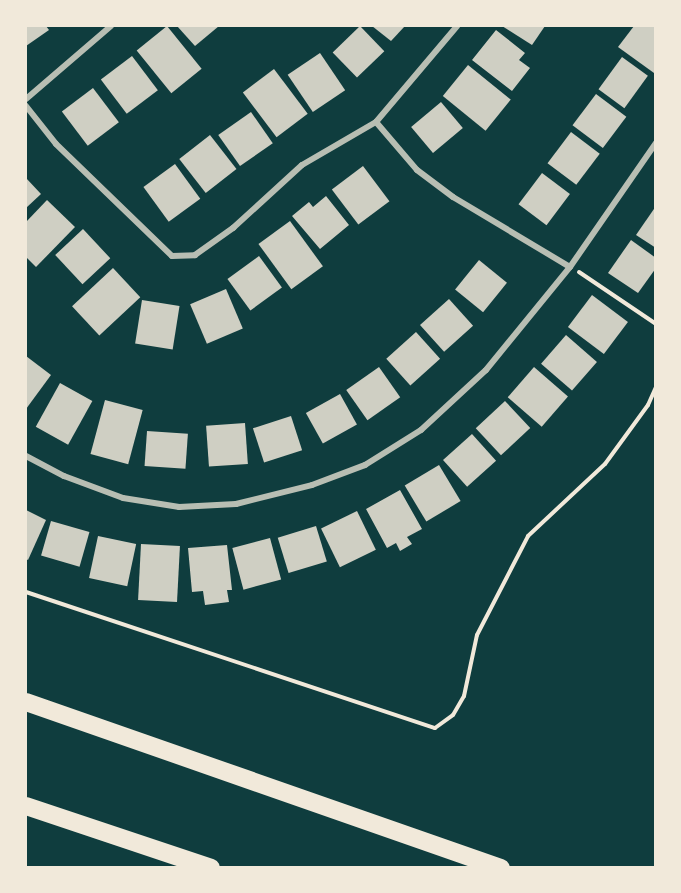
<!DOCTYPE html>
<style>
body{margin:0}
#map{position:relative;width:681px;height:893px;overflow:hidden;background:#0f3d3e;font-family:"Varela Round",sans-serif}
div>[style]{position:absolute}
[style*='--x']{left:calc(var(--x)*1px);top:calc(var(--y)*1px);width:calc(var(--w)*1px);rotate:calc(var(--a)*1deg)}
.building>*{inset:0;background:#cfcfc3;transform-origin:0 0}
.path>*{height:4px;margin:-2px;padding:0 2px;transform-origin:2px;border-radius:2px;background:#f1e9da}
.minor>*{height:6px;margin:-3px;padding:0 3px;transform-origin:3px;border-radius:3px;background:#b8beb3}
.motorway>*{height:18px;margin:-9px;padding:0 9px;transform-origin:9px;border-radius:9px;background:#f1e9da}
span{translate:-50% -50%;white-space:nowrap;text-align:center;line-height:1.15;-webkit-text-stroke:5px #f1e9da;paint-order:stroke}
.frame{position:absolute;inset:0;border:27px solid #f1e9da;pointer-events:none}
</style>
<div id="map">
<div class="building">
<i style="clip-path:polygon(26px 26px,46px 26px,49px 30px,26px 46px)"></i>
<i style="left:167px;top:26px;width:55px;height:39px;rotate:51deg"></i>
<i style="clip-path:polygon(177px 26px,219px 26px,195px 46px)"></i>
<i style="left:360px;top:26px;width:35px;height:38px;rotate:46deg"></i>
<i style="clip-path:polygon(372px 26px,405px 26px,391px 41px)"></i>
<i style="clip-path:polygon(502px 26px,545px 26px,532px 45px)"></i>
<i style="clip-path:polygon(634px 26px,656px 26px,654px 73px,618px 47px)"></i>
<i style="clip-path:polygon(496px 30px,525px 53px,519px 60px,530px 68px,512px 91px,472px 60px)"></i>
<i style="left:320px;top:53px;width:45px;height:39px;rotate:56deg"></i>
<i style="left:132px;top:56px;width:43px;height:39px;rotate:53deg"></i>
<i style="left:622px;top:57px;width:32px;height:40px;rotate:36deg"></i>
<i style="left:468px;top:65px;width:55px;height:40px;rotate:39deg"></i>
<i style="left:274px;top:69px;width:56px;height:39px;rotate:53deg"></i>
<i style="left:93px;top:88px;width:43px;height:39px;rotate:53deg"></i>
<i style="left:596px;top:94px;width:38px;height:39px;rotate:37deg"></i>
<i style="left:441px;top:102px;width:34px;height:39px;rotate:50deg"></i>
<i style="left:251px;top:112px;width:38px;height:40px;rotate:55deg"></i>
<i style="left:571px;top:132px;width:36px;height:39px;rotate:37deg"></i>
<i style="left:210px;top:135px;width:43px;height:39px;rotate:52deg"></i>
<i style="left:175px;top:164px;width:43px;height:39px;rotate:54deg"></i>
<i style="left:363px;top:166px;width:44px;height:39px;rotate:53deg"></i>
<i style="left:542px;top:173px;width:35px;height:39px;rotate:37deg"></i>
<i style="clip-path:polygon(26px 178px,41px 194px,26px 208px)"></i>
<i style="clip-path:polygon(326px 196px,349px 225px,320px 249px,292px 216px,309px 202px,313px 207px)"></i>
<i style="clip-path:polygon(47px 200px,75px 227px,36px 267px,26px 257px,26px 222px)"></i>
<i style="clip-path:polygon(656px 206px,656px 248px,636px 235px)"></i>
<i style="left:290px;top:221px;width:56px;height:39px;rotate:54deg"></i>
<i style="left:83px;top:229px;width:40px;height:38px;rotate:47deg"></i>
<i style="clip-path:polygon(631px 240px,656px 258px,656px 268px,638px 293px,608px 273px)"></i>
<i style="left:259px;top:256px;width:39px;height:39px;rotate:54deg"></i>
<i style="left:479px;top:260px;width:36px;height:38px;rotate:39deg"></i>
<i style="left:113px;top:268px;width:40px;height:56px;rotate:47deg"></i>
<i style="left:226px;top:289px;width:43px;height:39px;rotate:67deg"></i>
<i style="left:592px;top:295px;width:45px;height:40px;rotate:37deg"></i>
<i style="left:449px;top:299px;width:36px;height:39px;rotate:48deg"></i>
<i style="left:142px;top:300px;width:38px;height:44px;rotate:9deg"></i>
<i style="left:416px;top:332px;width:36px;height:40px;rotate:48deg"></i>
<i style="left:566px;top:335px;width:41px;height:38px;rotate:41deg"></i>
<i style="clip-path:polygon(26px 356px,51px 375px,26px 409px)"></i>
<i style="left:379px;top:367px;width:37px;height:40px;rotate:55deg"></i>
<i style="left:534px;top:367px;width:45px;height:40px;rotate:41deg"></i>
<i style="left:60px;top:383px;width:37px;height:50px;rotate:29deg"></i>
<i style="left:340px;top:394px;width:35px;height:39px;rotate:61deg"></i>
<i style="left:105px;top:400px;width:39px;height:56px;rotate:15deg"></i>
<i style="left:505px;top:401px;width:37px;height:40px;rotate:47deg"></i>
<i style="left:291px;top:416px;width:36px;height:40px;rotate:72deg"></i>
<i style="left:245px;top:423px;width:41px;height:39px;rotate:86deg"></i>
<i style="left:147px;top:431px;width:41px;height:35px;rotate:4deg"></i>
<i style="left:472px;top:434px;width:36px;height:39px;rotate:48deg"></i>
<i style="left:439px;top:465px;width:42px;height:40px;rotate:59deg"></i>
<i style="clip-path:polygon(400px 490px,422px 529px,407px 537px,412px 544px,400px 551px,396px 543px,387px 548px,366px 509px)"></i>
<i style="clip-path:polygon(26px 510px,46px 520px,28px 560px,26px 559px)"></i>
<i style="left:357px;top:511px;width:43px;height:40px;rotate:64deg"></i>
<i style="left:51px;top:521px;width:40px;height:36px;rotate:16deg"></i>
<i style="left:316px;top:526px;width:37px;height:40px;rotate:73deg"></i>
<i style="left:98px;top:536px;width:39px;height:43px;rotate:12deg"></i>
<i style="left:270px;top:538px;width:43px;height:39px;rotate:75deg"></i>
<i style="left:141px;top:544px;width:39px;height:56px;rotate:3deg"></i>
<i style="clip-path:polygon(227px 545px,232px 590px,227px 590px,229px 602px,205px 605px,203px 591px,192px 592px,188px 548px)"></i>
</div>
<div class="path">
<i style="--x:579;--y:272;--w:93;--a:34"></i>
<i style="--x:26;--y:592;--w:431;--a:18.4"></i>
<i style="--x:435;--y:728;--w:22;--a:-36"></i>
<i style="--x:453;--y:715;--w:22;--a:-60"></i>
<i style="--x:464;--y:696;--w:62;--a:-78"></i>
<i style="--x:477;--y:635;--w:111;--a:-62.7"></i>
<i style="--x:528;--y:536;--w:105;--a:-43.1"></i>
<i style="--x:605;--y:464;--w:73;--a:-53.9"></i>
<i style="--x:648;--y:405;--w:20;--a:-66"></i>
</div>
<div class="minor">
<i style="--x:26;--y:99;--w:112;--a:-40.7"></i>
<i style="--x:26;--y:106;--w:48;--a:51.7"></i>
<i style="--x:56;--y:144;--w:161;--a:44"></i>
<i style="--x:172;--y:256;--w:23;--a:-2"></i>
<i style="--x:195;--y:255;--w:47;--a:-35.4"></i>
<i style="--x:233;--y:228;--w:93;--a:-42.4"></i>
<i style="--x:302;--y:165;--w:86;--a:-30.2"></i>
<i style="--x:376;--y:122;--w:126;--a:-49.8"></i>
<i style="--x:376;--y:122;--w:63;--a:49.5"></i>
<i style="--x:417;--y:170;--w:45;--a:36.9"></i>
<i style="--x:453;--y:197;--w:136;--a:30.9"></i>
<i style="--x:26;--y:456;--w:43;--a:27.8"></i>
<i style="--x:64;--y:476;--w:63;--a:20.4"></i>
<i style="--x:123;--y:498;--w:57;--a:9.1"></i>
<i style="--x:179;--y:507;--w:57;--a:-3"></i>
<i style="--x:236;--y:504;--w:78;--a:-14"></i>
<i style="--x:312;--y:485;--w:57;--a:-20.7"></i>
<i style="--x:365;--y:465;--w:66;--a:-32"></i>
<i style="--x:421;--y:430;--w:88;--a:-42.7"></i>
<i style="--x:486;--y:370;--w:133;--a:-50.8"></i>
<i style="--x:570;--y:267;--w:151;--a:-55.3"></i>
</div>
<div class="motorway">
<i style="--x:26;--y:702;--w:503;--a:19.26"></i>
<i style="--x:26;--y:806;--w:195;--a:18.5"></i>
</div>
<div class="frame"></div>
</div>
